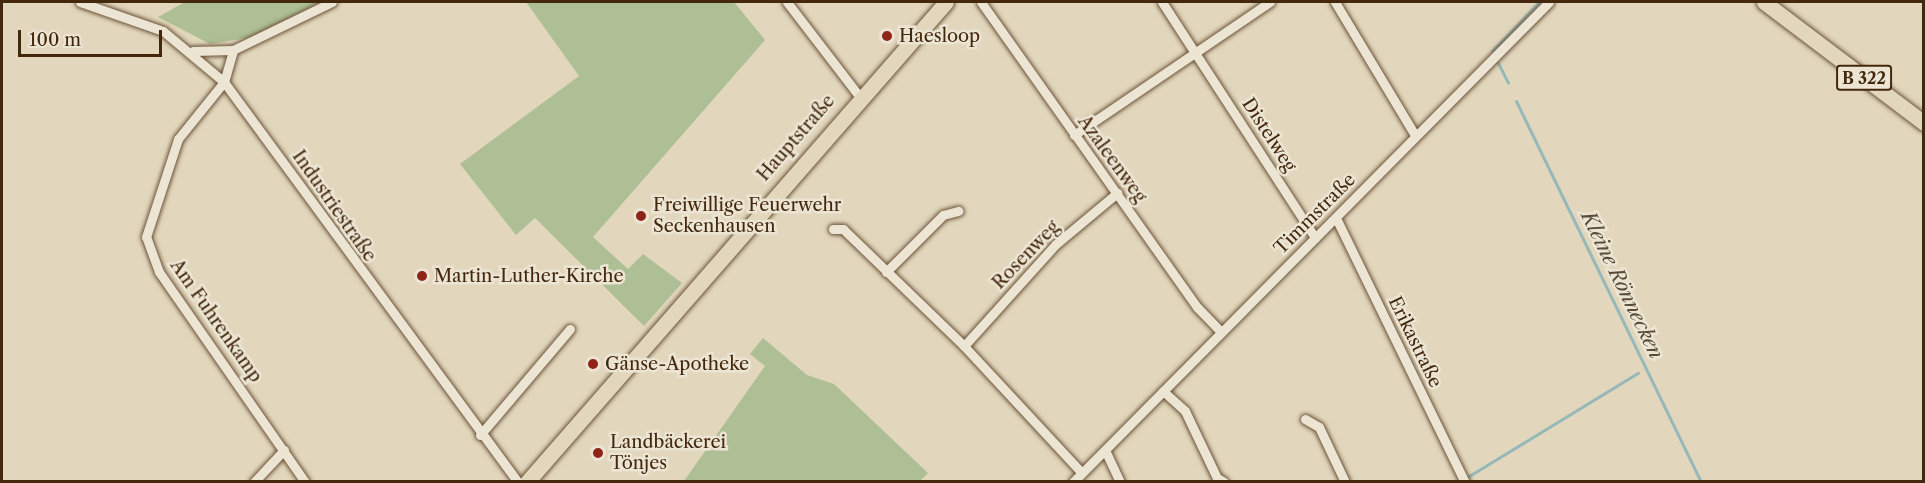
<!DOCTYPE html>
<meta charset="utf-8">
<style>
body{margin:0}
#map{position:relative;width:1925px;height:483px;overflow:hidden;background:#e2d7bd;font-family:"Libre Caslon Text",serif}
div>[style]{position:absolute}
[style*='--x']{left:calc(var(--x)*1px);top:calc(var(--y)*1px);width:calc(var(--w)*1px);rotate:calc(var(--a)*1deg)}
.green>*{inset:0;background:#aebf95}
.stream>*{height:3px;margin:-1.5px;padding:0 1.5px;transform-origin:1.5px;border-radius:1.5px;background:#96b8b8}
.roads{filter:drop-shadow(0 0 2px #6c5439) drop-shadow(0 0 2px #6c5439)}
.minor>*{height:9px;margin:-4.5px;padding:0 4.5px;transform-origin:4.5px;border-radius:4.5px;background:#ece5d4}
.primary>*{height:15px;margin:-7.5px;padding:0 7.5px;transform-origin:7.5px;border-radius:7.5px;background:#e2d7bd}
.dots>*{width:16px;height:16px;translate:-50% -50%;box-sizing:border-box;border:3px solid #ece5d4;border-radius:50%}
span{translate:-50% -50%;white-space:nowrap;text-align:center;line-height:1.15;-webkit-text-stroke:5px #ece5d4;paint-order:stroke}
.shield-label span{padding:2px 4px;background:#ece5d4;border:2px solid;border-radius:4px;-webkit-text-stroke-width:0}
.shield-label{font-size:16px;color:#44280d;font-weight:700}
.poi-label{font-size:18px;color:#44280d}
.left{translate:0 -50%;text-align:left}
.street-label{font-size:18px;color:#44280d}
.water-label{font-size:20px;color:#584c38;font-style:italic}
.frame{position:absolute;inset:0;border:3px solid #44280d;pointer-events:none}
.scale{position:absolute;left:18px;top:30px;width:144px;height:27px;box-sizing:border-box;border:3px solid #44280d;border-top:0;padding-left:8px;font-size:18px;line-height:21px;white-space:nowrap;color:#44280d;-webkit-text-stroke:4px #ece5d4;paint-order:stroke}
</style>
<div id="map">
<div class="green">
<i style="clip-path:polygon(185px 2px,321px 2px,252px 37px,210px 44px,158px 17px)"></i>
<i style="clip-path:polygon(526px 2px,734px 2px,765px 40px,593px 237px,628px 269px,643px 254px,682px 283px,644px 326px,535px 218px,516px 235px,460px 164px,579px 76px)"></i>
<i style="clip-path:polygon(763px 338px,807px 375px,834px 384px,928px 473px,919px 482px,684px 481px,765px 366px,750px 354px)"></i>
</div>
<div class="stream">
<i style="--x:1492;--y:51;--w:68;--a:-46.2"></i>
<i style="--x:1498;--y:63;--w:22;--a:63"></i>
<i style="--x:1516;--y:101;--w:424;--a:64.1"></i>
<i style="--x:1469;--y:476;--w:198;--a:-31.4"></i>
</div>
<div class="roads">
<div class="minor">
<i style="--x:80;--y:2;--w:88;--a:19.3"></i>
<i style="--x:163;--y:31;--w:80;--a:39.9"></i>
<i style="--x:224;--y:82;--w:496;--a:53.7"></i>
<i style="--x:787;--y:2;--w:118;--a:52.5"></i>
<i style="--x:981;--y:2;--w:374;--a:54.7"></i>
<i style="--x:1197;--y:307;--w:35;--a:46"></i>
<i style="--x:1162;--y:2;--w:281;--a:57"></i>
<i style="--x:1335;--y:2;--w:155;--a:59"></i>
<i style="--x:193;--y:51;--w:40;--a:-1.4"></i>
<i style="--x:1074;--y:135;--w:237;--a:-34.2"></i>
<i style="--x:1336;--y:218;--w:294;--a:64"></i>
<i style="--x:833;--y:229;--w:10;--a:0"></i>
<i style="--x:843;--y:229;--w:168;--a:44"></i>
<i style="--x:964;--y:346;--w:173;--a:47.1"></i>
<i style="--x:886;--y:272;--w:81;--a:-45"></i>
<i style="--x:943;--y:215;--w:16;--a:-15"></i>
<i style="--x:964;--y:346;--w:137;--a:-48"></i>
<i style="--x:1056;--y:244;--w:80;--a:-39.9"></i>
<i style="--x:1163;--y:391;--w:30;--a:42"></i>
<i style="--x:1185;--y:411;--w:74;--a:64.5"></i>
<i style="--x:1217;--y:478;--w:8;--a:30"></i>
<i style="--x:1305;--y:419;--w:16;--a:30"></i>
<i style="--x:1319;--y:427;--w:61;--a:64.7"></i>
<i style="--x:480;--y:435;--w:139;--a:-49.7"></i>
<i style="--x:1105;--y:450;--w:35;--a:65"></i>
<i style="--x:254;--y:482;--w:44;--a:-46.8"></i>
<i style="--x:305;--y:482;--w:256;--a:-124.8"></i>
<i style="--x:159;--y:272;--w:37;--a:-110"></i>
<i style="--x:146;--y:237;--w:103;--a:-71.9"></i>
<i style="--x:178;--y:139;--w:73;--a:-51.1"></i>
<i style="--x:224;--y:82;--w:33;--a:-74"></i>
<i style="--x:233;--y:50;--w:110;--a:-25.9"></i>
<i style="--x:1073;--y:482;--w:676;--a:-45.24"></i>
</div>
<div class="primary">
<i style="--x:1764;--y:2;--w:201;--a:37.1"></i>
<i style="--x:527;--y:482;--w:637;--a:-48.88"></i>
</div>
</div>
<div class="dots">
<i style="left:887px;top:36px;background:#8f2418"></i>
<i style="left:641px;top:216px;background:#8f2418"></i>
<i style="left:422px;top:276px;background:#8f2418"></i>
<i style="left:593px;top:364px;background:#8f2418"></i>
<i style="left:598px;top:453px;background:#8f2418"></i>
</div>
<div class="shield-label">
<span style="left:1864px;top:78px">B 322</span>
</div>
<div class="poi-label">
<span class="left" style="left:899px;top:36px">Haesloop</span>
<span class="left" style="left:653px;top:216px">Freiwillige Feuerwehr<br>Seckenhausen</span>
<span class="left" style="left:434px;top:276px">Martin-Luther-Kirche</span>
<span class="left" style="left:605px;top:364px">Gänse-Apotheke</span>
<span class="left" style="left:610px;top:453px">Landbäckerei<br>Tönjes</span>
</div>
<div class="street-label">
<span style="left:1269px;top:135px;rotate:57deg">Distelweg</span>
<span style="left:796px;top:138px;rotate:-49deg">Hauptstraße</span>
<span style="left:1112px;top:159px;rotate:54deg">Azaleenweg</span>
<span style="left:334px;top:206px;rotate:55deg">Industriestraße</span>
<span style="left:1315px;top:214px;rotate:-45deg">Timmstraße</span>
<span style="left:1026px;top:255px;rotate:-46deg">Rosenweg</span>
<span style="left:216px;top:321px;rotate:55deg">Am Fuhrenkamp</span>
<span style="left:1415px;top:342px;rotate:64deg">Erikastraße</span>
</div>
<div class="water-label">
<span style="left:1622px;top:285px;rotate:64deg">Kleine Rönnecken</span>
</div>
<div class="frame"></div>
<div class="scale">100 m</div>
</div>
